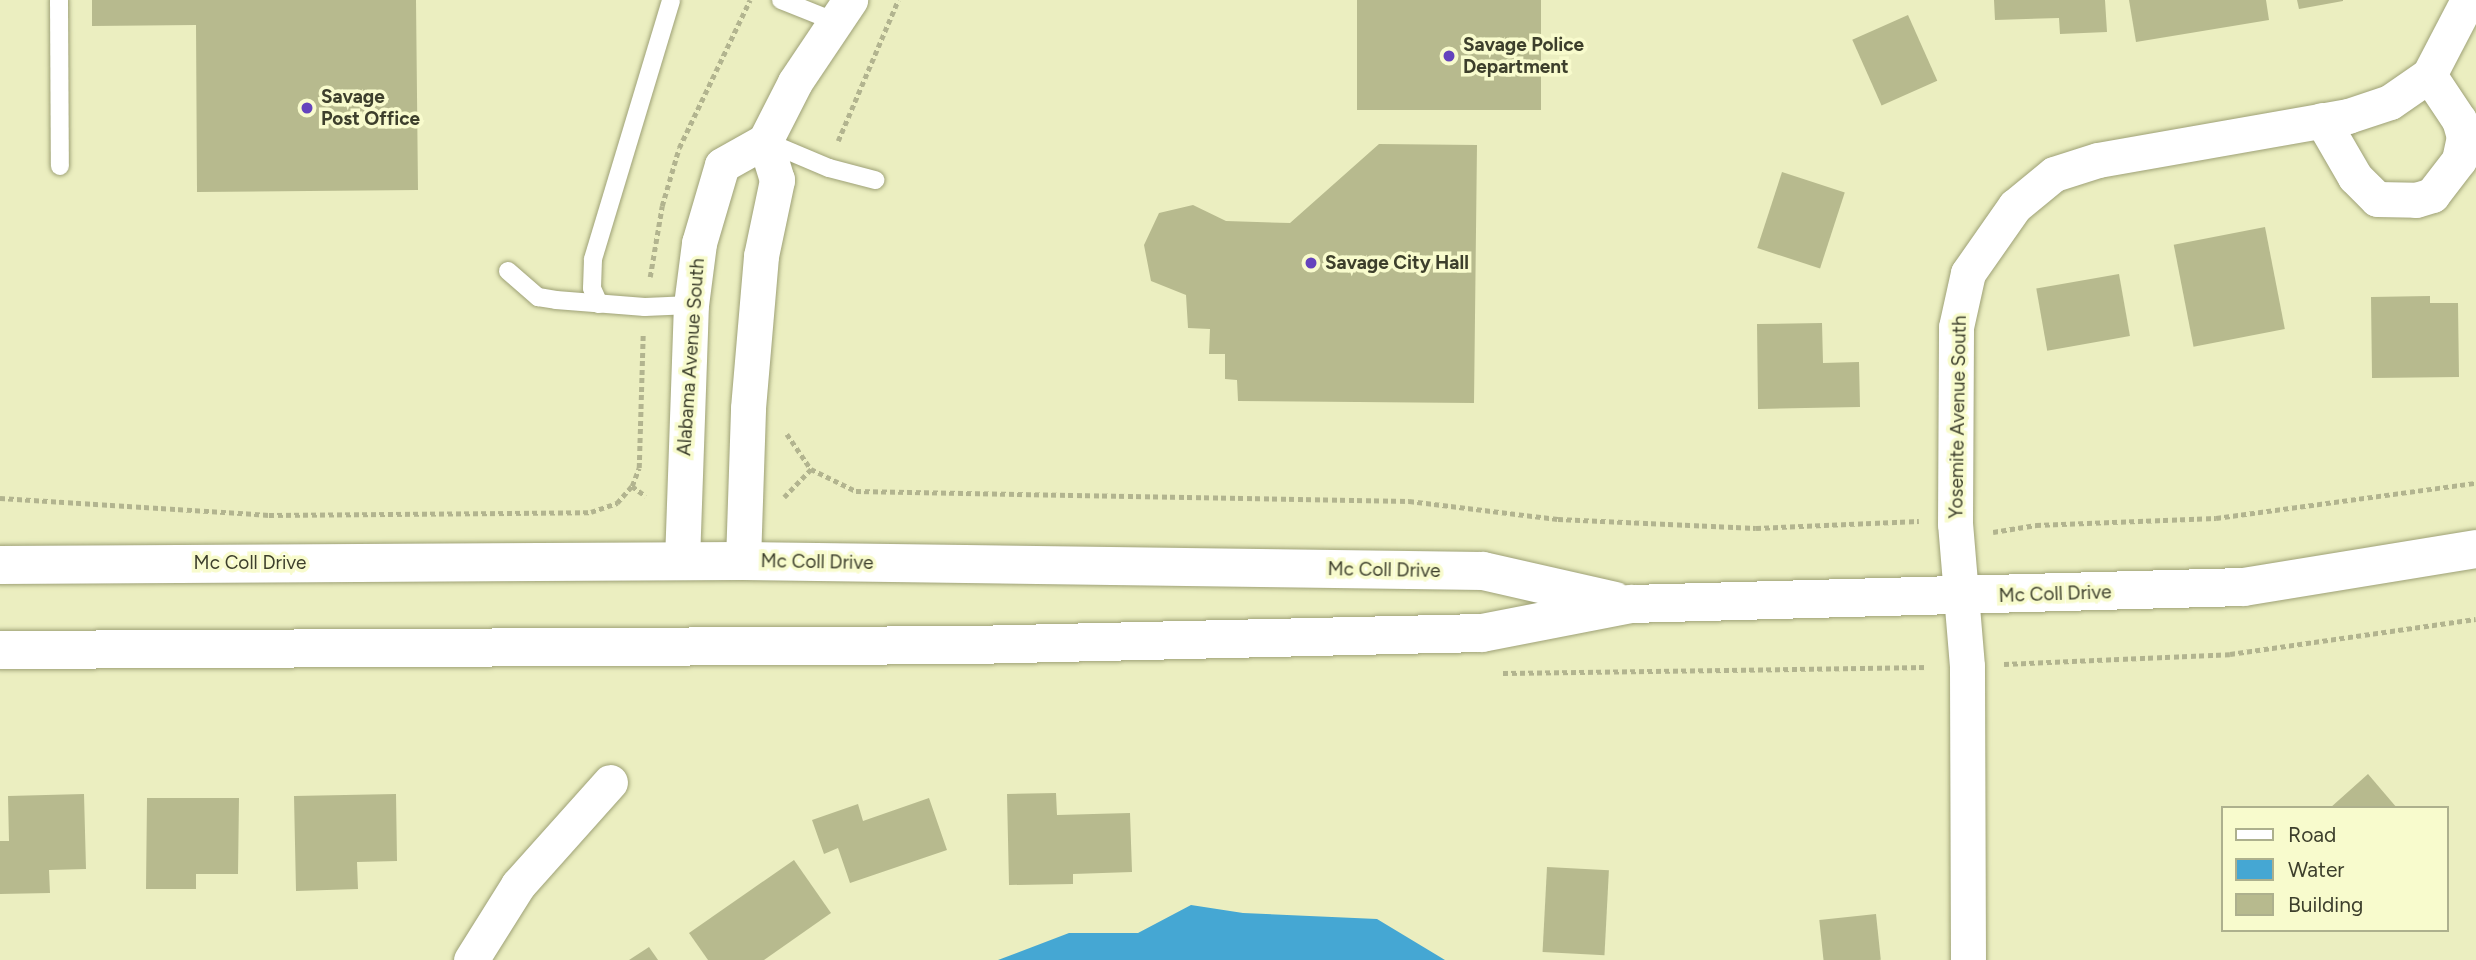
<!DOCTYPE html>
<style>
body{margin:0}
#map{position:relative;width:2476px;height:960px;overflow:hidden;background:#ebeec0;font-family:Figtree,sans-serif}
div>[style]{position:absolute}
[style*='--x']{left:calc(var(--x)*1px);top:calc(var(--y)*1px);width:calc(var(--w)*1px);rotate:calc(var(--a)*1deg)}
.water>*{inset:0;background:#45a7d3}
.building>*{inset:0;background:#b7ba8e;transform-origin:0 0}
.path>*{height:4.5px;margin-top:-2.25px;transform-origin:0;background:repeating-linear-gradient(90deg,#b2b48f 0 5px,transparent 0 8.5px)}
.roads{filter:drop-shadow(0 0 2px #9ea176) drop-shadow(0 0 2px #9ea176)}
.service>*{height:18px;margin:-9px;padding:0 9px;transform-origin:9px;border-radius:9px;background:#fff}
.minor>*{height:35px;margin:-17.5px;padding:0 17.5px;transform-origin:17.5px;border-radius:17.5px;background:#fff}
.secondary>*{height:38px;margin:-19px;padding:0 19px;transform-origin:19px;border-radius:19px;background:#fff}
.dots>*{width:19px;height:19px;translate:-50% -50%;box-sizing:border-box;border:4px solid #f8fbcd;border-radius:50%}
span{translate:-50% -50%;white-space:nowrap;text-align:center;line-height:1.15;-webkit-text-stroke:7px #f8fbcd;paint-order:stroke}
.poi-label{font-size:19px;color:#3d3f2c;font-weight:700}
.left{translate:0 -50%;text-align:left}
.street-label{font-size:19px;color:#3d3f2c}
.legend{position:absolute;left:2221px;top:806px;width:228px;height:126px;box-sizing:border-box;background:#f8fbcd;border:2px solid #adb08d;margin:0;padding:9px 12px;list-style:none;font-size:21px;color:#3d3f2c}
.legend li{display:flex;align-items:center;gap:14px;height:35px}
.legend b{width:35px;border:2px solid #adb08d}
</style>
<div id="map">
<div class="water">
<i style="clip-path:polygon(1191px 905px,1243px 913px,1377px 919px,1445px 960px,998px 960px,1069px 933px,1138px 933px)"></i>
</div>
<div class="building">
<i style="clip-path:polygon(92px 0,416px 0,418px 190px,197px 192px,196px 25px,92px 26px)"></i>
<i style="left:1357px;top:0;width:184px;height:110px"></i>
<i style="clip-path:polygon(1994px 0,2105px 0,2107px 32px,2060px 34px,2059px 18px,1995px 20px)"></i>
<i style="clip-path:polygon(2129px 0,2266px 0,2269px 20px,2136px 42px)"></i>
<i style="clip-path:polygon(2297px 0,2343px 0,2343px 1px,2299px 9px)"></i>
<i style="left:1908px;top:15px;width:72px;height:61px;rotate:66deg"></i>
<i style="clip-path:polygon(1379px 144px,1477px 145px,1474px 403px,1238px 401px,1237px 380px,1225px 379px,1225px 354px,1209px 354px,1210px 329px,1188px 328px,1186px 295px,1151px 281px,1144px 245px,1159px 213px,1193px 205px,1226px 221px,1290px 223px)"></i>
<i style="left:1782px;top:172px;width:66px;height:80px;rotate:18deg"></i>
<i style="left:2265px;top:227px;width:104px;height:93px;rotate:79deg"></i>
<i style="left:2119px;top:274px;width:63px;height:84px;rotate:80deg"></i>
<i style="clip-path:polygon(2430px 296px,2430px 303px,2458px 303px,2459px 377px,2372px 378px,2371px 297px)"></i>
<i style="clip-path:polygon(1822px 323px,1823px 363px,1859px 362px,1860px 407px,1758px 409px,1757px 324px)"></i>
<i style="clip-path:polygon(2368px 774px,2397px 808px,2330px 808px)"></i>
<i style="clip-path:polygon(1056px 793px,1057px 815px,1130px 813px,1132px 872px,1073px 874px,1073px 884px,1009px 885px,1007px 794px)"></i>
<i style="clip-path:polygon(84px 794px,86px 869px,49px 870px,50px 893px,0 894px,0 841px,9px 841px,8px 796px)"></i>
<i style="clip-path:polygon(396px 794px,397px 861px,357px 862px,358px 889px,296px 891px,294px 796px)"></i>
<i style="clip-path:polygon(147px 798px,239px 798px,238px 874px,196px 874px,196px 889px,146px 889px)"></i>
<i style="clip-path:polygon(929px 798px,947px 850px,850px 883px,838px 848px,824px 854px,812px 820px,858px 804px,863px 821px)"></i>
<i style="clip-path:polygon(794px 860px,831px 913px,764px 960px,708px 960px,689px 933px)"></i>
<i style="left:1547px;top:867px;width:62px;height:85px;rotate:3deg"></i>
<i style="left:1876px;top:914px;width:46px;height:57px;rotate:84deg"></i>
<i style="clip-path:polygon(649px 947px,658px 960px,629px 960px)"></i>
</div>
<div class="path">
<i style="--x:838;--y:141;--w:153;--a:-66.9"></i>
<i style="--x:650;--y:277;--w:72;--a:-80.4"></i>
<i style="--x:662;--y:206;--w:60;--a:-73.7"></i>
<i style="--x:679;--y:148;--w:164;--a:-64.4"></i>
<i style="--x:787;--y:434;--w:42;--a:55.6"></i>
<i style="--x:811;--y:469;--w:50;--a:26.1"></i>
<i style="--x:856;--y:491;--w:553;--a:1.04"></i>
<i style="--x:1409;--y:501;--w:150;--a:6.9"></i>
<i style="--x:1558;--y:519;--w:198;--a:2.6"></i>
<i style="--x:1756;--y:528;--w:163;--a:-2.5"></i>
<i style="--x:632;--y:486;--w:17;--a:36"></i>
<i style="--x:784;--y:497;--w:39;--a:-46"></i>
<i style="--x:0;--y:498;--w:270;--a:3.6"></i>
<i style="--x:269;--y:515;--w:322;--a:-0.5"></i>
<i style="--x:591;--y:512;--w:28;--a:-19"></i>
<i style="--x:617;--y:503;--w:23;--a:-49"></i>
<i style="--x:632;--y:486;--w:19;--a:-69"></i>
<i style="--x:639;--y:468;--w:134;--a:-88.3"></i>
<i style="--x:1993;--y:532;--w:44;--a:-9.2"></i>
<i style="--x:2036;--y:525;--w:180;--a:-2.2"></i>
<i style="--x:2216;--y:518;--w:262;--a:-7.7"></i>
<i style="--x:2004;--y:664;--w:226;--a:-2.5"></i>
<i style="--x:2230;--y:654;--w:248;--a:-8.1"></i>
<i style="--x:1503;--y:673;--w:425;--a:-0.8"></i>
</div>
<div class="roads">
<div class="service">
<i style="--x:59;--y:0;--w:166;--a:89.7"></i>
<i style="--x:781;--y:0;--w:59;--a:21.8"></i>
<i style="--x:765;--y:141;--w:69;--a:22.9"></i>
<i style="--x:829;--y:168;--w:48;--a:14.6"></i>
<i style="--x:508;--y:271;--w:40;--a:41"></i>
<i style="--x:538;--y:297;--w:18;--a:9"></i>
<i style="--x:556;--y:300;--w:89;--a:4.5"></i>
<i style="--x:645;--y:307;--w:46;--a:-2.5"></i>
<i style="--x:599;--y:304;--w:17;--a:-114"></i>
<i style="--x:592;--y:288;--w:29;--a:-88"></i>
<i style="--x:593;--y:259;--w:270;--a:-73.2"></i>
</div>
<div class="minor">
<i style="--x:2322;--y:120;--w:66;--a:59.9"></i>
<i style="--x:2355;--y:177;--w:31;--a:45"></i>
<i style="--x:2377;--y:199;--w:39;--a:1"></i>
<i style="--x:2416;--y:200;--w:17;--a:-17"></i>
<i style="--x:2432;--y:195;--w:44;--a:-52.4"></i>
<i style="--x:2459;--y:160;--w:24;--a:-78"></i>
<i style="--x:2464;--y:137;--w:18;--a:-106"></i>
<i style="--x:2459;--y:120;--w:54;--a:-123.7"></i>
<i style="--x:682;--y:561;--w:256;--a:-88"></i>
<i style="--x:691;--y:305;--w:63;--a:-82.6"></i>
<i style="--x:699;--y:243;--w:81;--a:-73.6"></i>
<i style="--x:722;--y:165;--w:49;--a:-29.2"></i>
<i style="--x:765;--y:141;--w:66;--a:-63"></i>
<i style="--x:795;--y:82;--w:99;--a:-56.1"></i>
<i style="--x:743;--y:561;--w:153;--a:-88.1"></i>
<i style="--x:748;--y:408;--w:153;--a:-85.1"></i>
<i style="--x:761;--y:256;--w:78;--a:-78.1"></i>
<i style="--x:777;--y:180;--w:41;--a:-107.1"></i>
<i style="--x:471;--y:960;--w:89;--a:-57.9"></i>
<i style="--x:518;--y:885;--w:138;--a:-48.2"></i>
<i style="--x:1968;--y:960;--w:294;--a:-90.2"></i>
<i style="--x:1967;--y:666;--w:143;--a:-94.8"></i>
<i style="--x:1955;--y:524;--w:197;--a:-89.7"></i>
<i style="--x:1956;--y:327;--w:55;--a:-77.5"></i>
<i style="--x:1968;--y:273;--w:82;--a:-55"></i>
<i style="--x:2015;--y:206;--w:50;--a:-39.4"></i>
<i style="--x:2054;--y:174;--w:46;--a:-17.7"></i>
<i style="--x:2098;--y:160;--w:254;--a:-10"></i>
<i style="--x:2348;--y:116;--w:44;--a:-18.4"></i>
<i style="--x:2390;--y:102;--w:47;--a:-34.7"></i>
<i style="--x:2429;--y:75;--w:85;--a:-62.5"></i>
</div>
<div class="secondary">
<i style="--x:0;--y:565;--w:743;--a:-0.31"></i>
<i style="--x:743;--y:561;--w:740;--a:0.77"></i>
<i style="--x:1483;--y:571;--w:135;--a:12.8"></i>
<i style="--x:0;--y:650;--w:973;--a:-0.29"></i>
<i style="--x:973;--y:645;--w:509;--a:-1.35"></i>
<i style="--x:1482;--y:633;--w:152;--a:-11"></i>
<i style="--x:1631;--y:604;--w:613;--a:-1.59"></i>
<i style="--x:2244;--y:587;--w:235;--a:-9.3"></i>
</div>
</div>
<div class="dots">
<i style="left:1449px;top:56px;background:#6544bd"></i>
<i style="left:307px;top:108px;background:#6544bd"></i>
<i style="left:1311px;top:263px;background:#6544bd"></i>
</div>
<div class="poi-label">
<span class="left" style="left:1463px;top:56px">Savage Police<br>Department</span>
<span class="left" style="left:321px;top:108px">Savage<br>Post Office</span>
<span class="left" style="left:1325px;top:263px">Savage City Hall</span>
</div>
<div class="street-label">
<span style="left:691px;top:357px;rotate:-86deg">Alabama Avenue South</span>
<span style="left:1958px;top:417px;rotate:-89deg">Yosemite Avenue South</span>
<span style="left:817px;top:562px;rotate:1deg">Mc Coll Drive</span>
<span style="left:250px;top:563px">Mc Coll Drive</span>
<span style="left:1384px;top:570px;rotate:1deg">Mc Coll Drive</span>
<span style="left:2055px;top:594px;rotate:-2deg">Mc Coll Drive</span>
</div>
<ul class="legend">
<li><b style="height:9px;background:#fff"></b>Road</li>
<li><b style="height:19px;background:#45a7d3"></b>Water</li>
<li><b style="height:19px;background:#b7ba8e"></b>Building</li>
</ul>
</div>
